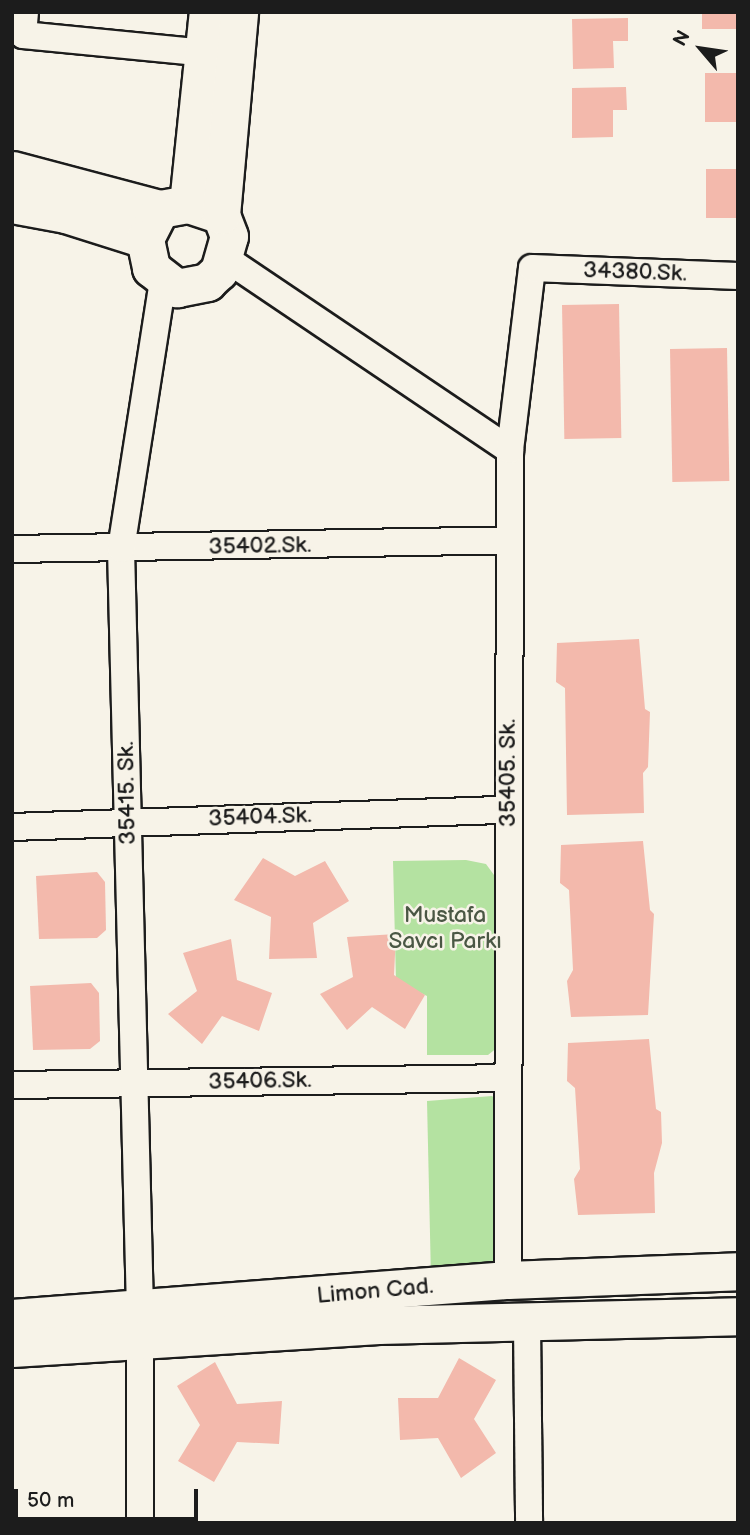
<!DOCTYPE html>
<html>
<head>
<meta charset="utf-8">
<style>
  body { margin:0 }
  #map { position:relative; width:750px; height:1535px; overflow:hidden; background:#f7f3e8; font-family:"Balsamiq Sans",sans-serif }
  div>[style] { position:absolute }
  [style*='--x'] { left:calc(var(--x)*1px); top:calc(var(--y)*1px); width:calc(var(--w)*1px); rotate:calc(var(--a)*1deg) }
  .green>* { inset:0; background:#b4e2a1 }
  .building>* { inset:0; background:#f3b9ac; transform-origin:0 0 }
  .roads { filter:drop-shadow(2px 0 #1c1c1c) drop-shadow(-2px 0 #1c1c1c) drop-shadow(0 2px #1c1c1c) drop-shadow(0 -2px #1c1c1c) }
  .street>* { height:26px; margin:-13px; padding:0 13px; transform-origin:13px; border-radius:13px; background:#f7f3e8 }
  .secondary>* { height:37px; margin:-18.5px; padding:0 18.5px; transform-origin:18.5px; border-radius:18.5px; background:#f7f3e8 }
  span { translate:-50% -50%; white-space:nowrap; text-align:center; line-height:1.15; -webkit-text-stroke:5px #f7f3e8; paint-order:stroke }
  .street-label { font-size:23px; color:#1c1c1c }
  .park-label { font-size:23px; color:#4a5744 }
  .frame { position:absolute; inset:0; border:14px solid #1c1c1c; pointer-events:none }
  .north { position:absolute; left:666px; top:14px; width:70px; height:70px; -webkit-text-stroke:5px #f7f3e8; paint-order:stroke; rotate:299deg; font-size:19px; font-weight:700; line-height:28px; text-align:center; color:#1c1c1c }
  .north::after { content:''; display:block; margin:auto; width:24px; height:32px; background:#1c1c1c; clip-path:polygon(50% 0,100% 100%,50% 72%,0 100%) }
  .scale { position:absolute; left:14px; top:1489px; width:184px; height:32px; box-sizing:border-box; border:4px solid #1c1c1c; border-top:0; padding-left:9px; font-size:21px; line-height:24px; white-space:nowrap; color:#1c1c1c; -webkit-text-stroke:5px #f7f3e8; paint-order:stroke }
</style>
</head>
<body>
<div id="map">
  <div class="green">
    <i style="clip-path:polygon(466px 860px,486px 864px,494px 875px,498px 1047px,488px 1055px,427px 1055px,427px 996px,396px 981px,393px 861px)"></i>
    <i style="clip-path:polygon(492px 1096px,504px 1106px,499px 1273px,431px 1278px,427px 1101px)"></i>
  </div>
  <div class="building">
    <i style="left:702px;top:12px;width:36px;height:17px"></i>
    <i style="clip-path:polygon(628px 18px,628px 41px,613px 41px,614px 68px,573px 69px,572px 19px)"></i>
    <i style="left:738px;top:73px;width:49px;height:33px;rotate:90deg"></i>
    <i style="clip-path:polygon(626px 87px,627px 110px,613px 110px,613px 137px,572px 138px,572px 88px)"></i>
    <i style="left:738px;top:169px;width:49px;height:32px;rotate:90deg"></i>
    <i style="left:619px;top:304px;width:134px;height:57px;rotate:89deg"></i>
    <i style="left:727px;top:348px;width:133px;height:57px;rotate:89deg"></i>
    <i style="clip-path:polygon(639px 639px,645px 709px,650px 712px,648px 767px,643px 773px,644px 813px,567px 815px,565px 688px,556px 682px,557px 643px)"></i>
    <i style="clip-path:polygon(643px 841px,650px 910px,654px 914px,648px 1015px,571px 1017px,567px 981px,573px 970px,569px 890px,560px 883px,561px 845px)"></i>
    <i style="clip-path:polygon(263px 858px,295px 876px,325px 861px,349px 901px,313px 923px,317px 958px,269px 959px,271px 917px,234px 900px)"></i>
    <i style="clip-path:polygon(97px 872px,105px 882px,106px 930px,97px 938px,39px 939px,36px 876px)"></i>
    <i style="clip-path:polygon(396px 934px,394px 975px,425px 995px,405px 1029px,372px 1007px,347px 1030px,320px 994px,353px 977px,347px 937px)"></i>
    <i style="clip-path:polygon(231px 939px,237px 980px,272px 993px,259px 1031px,222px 1016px,202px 1044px,168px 1014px,197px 991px,183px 953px)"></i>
    <i style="clip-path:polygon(91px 983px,99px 993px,100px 1041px,90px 1049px,33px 1050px,30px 986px)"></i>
    <i style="clip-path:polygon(649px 1039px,656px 1109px,661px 1112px,662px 1143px,654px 1173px,655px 1213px,578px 1215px,574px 1179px,580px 1169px,575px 1088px,567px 1081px,568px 1043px)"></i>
    <i style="clip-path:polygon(459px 1358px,496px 1380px,474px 1419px,496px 1453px,461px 1478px,438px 1438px,400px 1440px,398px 1398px,438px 1398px)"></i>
    <i style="clip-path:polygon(215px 1362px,237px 1404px,282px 1401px,279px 1444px,237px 1442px,214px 1482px,178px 1461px,200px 1425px,177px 1386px)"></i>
  </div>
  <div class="roads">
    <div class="street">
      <i style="--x:25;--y:12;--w:23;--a:95"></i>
      <i style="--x:23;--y:35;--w:183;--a:5.6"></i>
      <i style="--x:225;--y:258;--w:344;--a:34"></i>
      <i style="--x:12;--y:549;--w:496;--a:-1"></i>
      <i style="--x:12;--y:827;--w:496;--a:-2"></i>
      <i style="--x:12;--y:1085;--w:496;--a:-0.8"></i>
      <i style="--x:508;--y:1280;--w:830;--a:-89.86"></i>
      <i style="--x:510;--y:450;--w:183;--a:-83.1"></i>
      <i style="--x:532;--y:268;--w:206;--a:2.2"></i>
      <i style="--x:527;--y:1323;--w:200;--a:89.4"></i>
      <i style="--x:140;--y:1523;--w:213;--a:-90"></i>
      <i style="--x:140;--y:1310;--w:761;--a:-91.43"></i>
      <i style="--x:121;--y:549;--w:272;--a:-81.1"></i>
    </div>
    <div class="secondary">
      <i style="--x:12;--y:170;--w:153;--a:14.8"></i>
      <i style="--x:160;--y:209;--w:28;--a:-10"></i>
      <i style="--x:188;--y:204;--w:35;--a:18"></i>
      <i style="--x:12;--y:204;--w:55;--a:10.5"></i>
      <i style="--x:66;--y:214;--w:83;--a:17.6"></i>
      <i style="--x:188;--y:204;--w:193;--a:-84.1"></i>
      <i style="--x:160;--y:209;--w:34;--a:117"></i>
      <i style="--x:145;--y:239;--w:30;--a:78"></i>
      <i style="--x:151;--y:268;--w:33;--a:38"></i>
      <i style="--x:177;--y:288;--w:31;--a:-11"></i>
      <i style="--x:207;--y:282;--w:16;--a:-43"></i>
      <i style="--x:219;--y:271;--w:36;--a:-74"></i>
      <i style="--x:229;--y:236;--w:22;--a:-111"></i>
      <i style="--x:221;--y:215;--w:204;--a:-84.9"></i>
      <i style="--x:12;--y:1318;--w:497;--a:-4.4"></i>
      <i style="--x:508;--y:1280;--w:230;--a:-2.2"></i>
      <i style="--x:12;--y:1348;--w:367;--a:-3.6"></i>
      <i style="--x:378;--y:1325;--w:360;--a:-1.4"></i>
    </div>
  </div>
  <div class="street-label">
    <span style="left:635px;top:272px;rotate:2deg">34380.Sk.</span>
    <span style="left:260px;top:546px;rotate:-1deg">35402.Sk.</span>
    <span style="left:508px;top:773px;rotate:-90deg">35405. Sk.</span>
    <span style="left:127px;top:793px;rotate:-91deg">35415. Sk.</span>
    <span style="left:260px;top:817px;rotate:-2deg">35404.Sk.</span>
    <span style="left:260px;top:1081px;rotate:-1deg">35406.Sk.</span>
    <span style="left:375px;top:1291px;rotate:-5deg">Limon Cad.</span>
  </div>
  <div class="park-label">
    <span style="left:445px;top:928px">Mustafa<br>Savcı Parkı</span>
  </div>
  <div class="frame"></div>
  <div class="north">N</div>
  <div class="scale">50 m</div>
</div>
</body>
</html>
